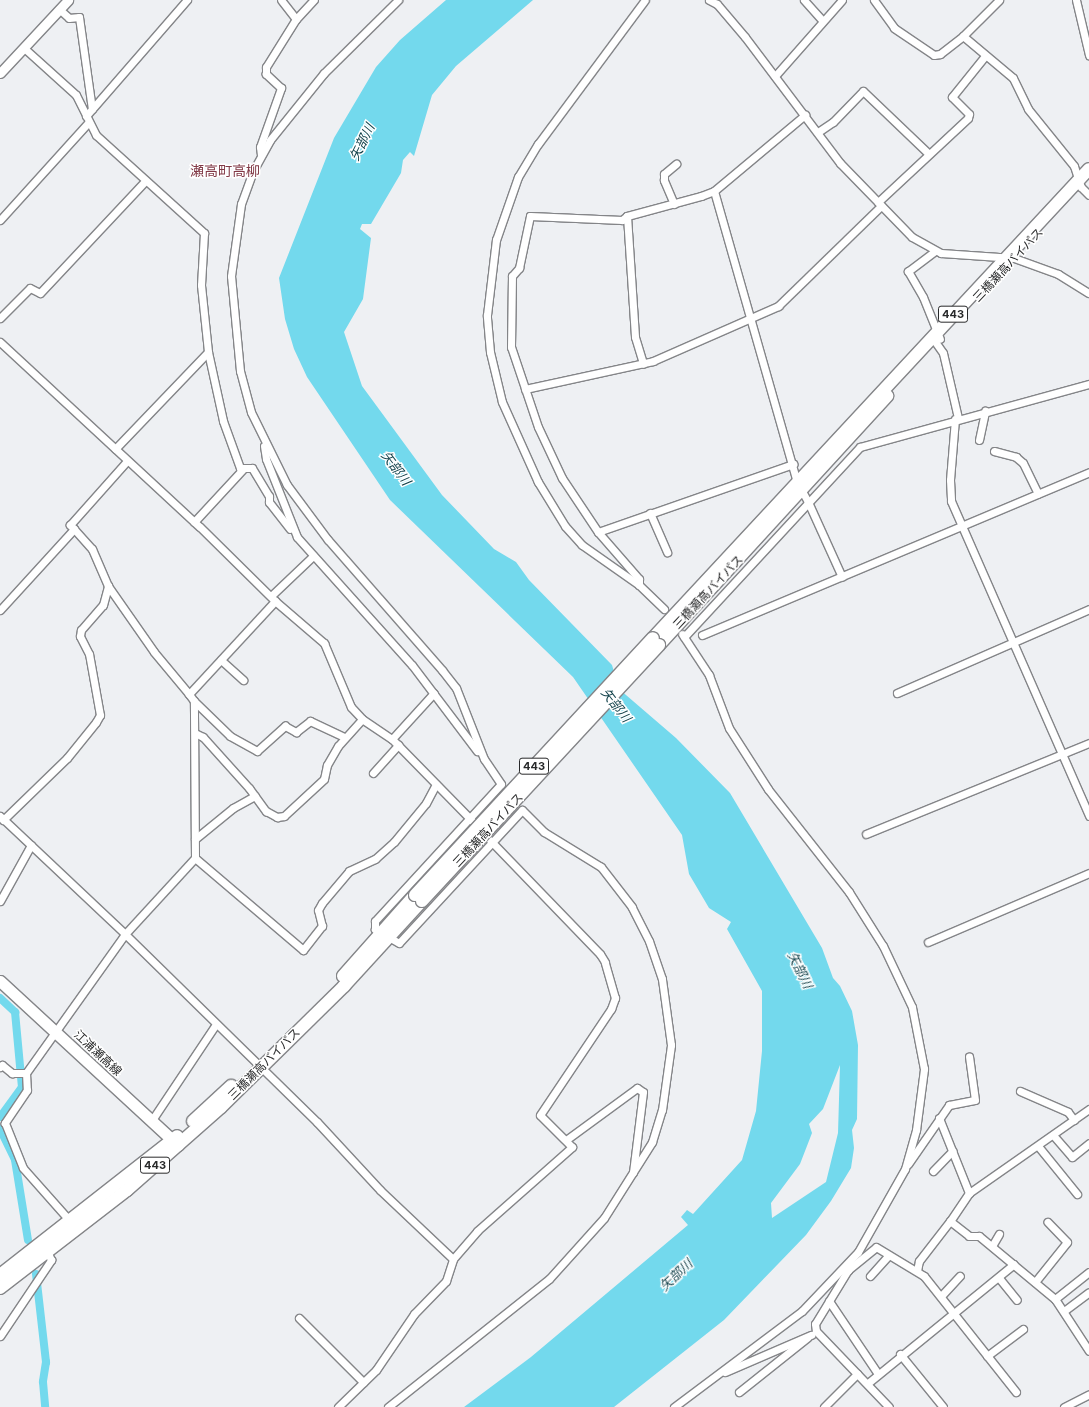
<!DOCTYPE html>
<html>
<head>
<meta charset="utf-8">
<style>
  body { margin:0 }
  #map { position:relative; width:1089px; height:1407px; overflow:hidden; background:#eef0f3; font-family:Inter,"Noto Sans JP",sans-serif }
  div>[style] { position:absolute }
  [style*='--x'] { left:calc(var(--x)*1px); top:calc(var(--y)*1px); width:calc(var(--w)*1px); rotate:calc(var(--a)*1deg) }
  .water>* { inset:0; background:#73d9ed }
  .canal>* { height:8px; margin:-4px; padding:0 4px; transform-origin:4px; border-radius:4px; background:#73d9ed }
  .roads { filter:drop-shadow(1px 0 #848588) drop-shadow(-1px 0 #848588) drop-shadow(0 1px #848588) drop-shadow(0 -1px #848588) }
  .minor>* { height:7px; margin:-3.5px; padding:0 3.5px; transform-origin:3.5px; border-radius:3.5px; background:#fff }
  .tertiary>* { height:9px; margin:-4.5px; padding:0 4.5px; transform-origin:4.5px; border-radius:4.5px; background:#fff }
  .secondary>* { height:11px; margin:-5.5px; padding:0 5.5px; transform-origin:5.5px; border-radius:5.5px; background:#fff }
  .trunk>* { height:12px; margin:-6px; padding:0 6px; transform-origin:6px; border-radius:6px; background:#fff }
  .bridges { filter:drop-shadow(1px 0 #848588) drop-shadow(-1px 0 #848588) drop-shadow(0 1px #848588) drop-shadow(0 -1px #848588) }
  .trunk-bridge>* { height:12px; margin:-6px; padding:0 6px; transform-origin:6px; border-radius:6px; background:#fff }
  span { translate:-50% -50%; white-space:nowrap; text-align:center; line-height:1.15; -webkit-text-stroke:3px #fff; paint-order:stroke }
  .shield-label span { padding:1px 3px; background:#fff; border:1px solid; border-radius:3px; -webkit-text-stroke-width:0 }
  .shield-label { font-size:11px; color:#28292a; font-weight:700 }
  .street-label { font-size:12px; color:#28292a }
  .water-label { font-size:13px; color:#0c3d46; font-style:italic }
  .quarter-label { font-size:14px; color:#813946 }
</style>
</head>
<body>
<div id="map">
  <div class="water">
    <i style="clip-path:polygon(evenodd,446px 0,533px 0,456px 66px,432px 95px,414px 156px,410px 152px,403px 160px,401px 173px,371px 224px,362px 224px,360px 229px,371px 238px,363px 299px,344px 332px,362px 386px,442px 495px,494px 549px,516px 562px,529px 580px,612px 665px,619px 689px,676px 738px,730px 793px,822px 948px,833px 978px,840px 986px,852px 1011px,858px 1045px,857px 1119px,852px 1130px,854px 1148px,851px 1168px,831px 1201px,806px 1235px,724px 1320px,614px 1407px,464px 1407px,531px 1357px,688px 1225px,681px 1217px,687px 1210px,693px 1214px,742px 1160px,756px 1111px,762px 1051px,762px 991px,727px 929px,731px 922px,709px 908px,689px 874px,682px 835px,573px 677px,390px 500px,307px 377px,294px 349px,285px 319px,279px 278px,334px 138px,376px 67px,400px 40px,446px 0,840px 1065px,838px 1133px,826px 1182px,772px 1218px,771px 1203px,800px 1164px,812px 1133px,809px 1124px,823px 1109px,840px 1065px)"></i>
  </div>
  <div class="canal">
    <i style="--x:0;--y:998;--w:21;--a:43"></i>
    <i style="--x:15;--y:1012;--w:75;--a:84.7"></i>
    <i style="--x:22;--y:1087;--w:37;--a:126"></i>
    <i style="--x:0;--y:1129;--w:34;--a:64"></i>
    <i style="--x:15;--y:1160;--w:81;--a:80.8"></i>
    <i style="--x:36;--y:1274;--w:89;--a:83.5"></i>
    <i style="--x:46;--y:1362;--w:20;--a:99"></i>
    <i style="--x:43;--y:1382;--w:25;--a:85"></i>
  </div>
  <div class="roads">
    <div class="minor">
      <i style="--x:709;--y:0;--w:9;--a:27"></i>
      <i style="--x:717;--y:4;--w:43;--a:49.7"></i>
      <i style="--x:745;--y:37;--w:158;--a:53"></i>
      <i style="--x:840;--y:163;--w:103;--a:45.8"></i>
      <i style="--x:912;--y:237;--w:33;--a:29"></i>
      <i style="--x:941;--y:253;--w:73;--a:3.9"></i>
      <i style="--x:1014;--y:258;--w:47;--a:20"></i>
      <i style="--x:1058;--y:274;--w:36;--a:32"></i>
      <i style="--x:804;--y:0;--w:27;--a:48"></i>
      <i style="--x:874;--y:0;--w:34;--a:54"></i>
      <i style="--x:894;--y:28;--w:48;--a:34"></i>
      <i style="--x:934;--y:55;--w:6;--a:-9"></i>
      <i style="--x:940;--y:54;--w:29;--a:-38"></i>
      <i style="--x:963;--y:36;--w:51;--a:-45"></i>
      <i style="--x:1076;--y:0;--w:57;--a:76.7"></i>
      <i style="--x:59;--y:9;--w:13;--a:42"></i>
      <i style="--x:69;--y:18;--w:10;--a:-6"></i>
      <i style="--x:79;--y:17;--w:93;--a:82"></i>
      <i style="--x:296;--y:19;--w:26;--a:-47"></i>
      <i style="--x:963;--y:36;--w:65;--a:40"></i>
      <i style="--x:1013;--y:78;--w:34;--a:64"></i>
      <i style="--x:1028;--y:109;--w:73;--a:51.1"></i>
      <i style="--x:1074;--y:166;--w:22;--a:72"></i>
      <i style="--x:1081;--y:187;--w:11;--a:45"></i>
      <i style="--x:24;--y:48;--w:70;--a:42.1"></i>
      <i style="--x:76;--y:95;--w:45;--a:63.4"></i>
      <i style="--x:96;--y:135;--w:146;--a:42.2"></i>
      <i style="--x:204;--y:233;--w:52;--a:93.3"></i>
      <i style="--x:201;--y:285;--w:67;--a:84"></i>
      <i style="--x:208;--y:352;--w:134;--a:133.8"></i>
      <i style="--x:775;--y:76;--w:101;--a:-48.6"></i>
      <i style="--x:86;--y:116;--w:154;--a:-49"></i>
      <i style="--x:818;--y:132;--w:18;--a:-34"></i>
      <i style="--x:833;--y:122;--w:43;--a:-45.9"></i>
      <i style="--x:863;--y:91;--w:91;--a:43.7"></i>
      <i style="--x:261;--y:155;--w:8;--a:-97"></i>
      <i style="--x:260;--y:147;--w:63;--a:-70.4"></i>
      <i style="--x:281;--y:88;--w:21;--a:-137"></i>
      <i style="--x:266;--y:74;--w:7;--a:-90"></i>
      <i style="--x:266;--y:67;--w:57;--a:-58"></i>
      <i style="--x:296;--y:19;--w:24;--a:-128"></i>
      <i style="--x:714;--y:191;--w:303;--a:74.1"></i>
      <i style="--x:797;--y:482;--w:23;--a:61"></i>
      <i style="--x:808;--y:502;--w:82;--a:65.6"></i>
      <i style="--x:878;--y:202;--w:123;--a:-43"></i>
      <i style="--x:968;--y:118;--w:4;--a:-76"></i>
      <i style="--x:969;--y:114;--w:24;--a:-135"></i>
      <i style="--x:952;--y:97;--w:53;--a:-51.2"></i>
      <i style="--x:674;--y:204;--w:26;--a:-113"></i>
      <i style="--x:664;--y:180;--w:6;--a:-90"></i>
      <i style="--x:664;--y:174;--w:16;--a:-40"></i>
      <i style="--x:627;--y:216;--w:121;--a:86.2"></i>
      <i style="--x:635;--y:337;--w:28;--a:73"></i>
      <i style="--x:0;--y:220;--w:131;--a:-47.8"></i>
      <i style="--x:935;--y:251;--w:34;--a:143"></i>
      <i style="--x:908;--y:271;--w:30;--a:60"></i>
      <i style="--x:923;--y:297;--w:45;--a:68"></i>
      <i style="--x:0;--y:318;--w:42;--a:-45"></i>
      <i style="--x:30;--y:288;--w:11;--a:27"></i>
      <i style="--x:40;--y:293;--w:154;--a:-46.8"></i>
      <i style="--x:0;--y:342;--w:272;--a:42.8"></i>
      <i style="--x:200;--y:527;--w:105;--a:44.6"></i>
      <i style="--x:275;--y:601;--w:65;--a:40.6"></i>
      <i style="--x:324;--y:643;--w:69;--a:67.1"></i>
      <i style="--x:351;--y:707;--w:16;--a:47"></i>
      <i style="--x:362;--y:719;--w:36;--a:34"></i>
      <i style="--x:392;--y:739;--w:126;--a:45.6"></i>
      <i style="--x:936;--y:343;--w:12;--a:55"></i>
      <i style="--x:943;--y:353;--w:67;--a:77"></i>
      <i style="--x:208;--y:352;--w:71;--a:77.7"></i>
      <i style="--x:223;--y:421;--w:50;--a:70.1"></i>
      <i style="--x:240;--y:468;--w:12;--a:0"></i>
      <i style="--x:252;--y:468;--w:33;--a:59"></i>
      <i style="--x:269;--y:496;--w:6;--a:90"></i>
      <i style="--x:269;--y:502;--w:34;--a:52"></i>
      <i style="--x:525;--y:389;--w:131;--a:-12.3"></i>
      <i style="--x:653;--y:361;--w:137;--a:-23.7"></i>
      <i style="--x:778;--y:306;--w:144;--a:-44.2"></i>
      <i style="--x:955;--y:419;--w:61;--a:94.7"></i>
      <i style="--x:950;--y:480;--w:21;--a:87"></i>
      <i style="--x:951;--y:501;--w:344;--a:66.3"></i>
      <i style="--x:979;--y:440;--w:30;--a:-78"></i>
      <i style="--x:264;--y:446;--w:13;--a:81"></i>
      <i style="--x:266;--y:459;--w:84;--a:68.3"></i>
      <i style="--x:297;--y:537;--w:172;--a:48.1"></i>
      <i style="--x:412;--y:665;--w:108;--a:52.9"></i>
      <i style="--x:994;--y:451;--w:23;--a:15"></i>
      <i style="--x:1016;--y:457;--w:9;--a:41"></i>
      <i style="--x:1023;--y:463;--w:34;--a:64"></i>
      <i style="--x:650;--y:513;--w:43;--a:66.4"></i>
      <i style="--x:194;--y:522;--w:72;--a:-47.2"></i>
      <i style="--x:74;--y:529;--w:27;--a:48"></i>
      <i style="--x:92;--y:549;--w:40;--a:66.6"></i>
      <i style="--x:108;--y:586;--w:80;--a:55.1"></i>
      <i style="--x:154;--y:652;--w:55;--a:50.2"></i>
      <i style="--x:598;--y:532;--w:65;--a:-123.7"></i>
      <i style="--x:562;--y:478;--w:56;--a:-115.2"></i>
      <i style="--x:538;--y:427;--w:84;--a:-108.6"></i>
      <i style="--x:511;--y:347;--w:71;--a:-89.2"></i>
      <i style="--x:512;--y:276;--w:11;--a:-49"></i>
      <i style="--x:519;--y:268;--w:53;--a:-78.1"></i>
      <i style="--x:530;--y:216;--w:92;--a:2.5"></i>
      <i style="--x:622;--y:220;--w:6;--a:-39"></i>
      <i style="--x:627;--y:216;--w:77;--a:-15.1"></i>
      <i style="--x:701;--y:196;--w:14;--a:-21"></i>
      <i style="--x:714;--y:191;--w:119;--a:-39.9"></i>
      <i style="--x:639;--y:585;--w:70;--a:-144.9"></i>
      <i style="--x:582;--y:545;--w:25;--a:-132"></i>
      <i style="--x:565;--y:526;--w:52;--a:-121.5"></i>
      <i style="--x:538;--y:482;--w:88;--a:-114.2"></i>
      <i style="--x:502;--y:402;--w:51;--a:-103.5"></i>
      <i style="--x:490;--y:352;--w:37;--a:-95"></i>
      <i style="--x:487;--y:315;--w:76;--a:-83.2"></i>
      <i style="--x:496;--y:240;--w:67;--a:-70.8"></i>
      <i style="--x:518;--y:177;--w:39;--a:-59"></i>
      <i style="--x:538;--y:144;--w:179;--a:-53.4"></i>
      <i style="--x:272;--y:595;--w:57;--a:-43.6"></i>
      <i style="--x:664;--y:609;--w:35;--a:-136"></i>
      <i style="--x:639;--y:585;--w:6;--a:-90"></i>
      <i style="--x:639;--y:579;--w:62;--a:-131.1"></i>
      <i style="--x:598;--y:532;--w:207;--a:-19.2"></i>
      <i style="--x:0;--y:610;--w:110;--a:-47.6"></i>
      <i style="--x:74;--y:529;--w:6;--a:-135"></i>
      <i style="--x:70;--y:525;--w:86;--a:-48.3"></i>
      <i style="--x:702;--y:635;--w:420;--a:-22.8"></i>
      <i style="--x:684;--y:637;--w:259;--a:-47.2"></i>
      <i style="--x:860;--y:447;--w:238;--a:-15.4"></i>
      <i style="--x:221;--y:660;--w:30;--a:42"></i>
      <i style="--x:897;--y:693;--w:210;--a:-23.6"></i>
      <i style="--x:194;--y:701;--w:50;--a:44.2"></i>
      <i style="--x:230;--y:736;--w:31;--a:29"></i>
      <i style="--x:257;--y:751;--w:38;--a:-42"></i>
      <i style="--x:285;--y:726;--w:13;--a:29"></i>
      <i style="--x:296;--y:732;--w:18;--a:-38"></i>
      <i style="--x:310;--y:721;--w:38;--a:25"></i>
      <i style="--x:195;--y:733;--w:9;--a:27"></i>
      <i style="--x:203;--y:737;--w:69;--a:48"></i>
      <i style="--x:249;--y:788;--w:29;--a:54"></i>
      <i style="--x:266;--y:811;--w:13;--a:29"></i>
      <i style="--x:277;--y:817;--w:7;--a:-8"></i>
      <i style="--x:284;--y:816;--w:54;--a:-42.8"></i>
      <i style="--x:324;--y:779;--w:14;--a:-78"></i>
      <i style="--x:327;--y:765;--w:22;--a:-60"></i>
      <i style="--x:338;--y:746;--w:36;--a:-48"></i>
      <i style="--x:392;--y:739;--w:62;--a:-47.6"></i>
      <i style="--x:373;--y:773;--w:38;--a:-48"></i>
      <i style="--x:0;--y:816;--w:172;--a:43.3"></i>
      <i style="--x:125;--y:934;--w:269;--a:44.4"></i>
      <i style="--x:317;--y:1122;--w:93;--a:47.2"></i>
      <i style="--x:380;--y:1190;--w:100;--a:43.4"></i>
      <i style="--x:3;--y:820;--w:89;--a:-44.1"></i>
      <i style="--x:67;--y:758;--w:46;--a:-51.1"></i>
      <i style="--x:96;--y:722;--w:8;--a:-60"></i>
      <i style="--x:100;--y:715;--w:62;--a:-100.2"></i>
      <i style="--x:89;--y:654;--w:20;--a:-117"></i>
      <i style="--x:80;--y:636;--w:6;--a:-81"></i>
      <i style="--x:81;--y:630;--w:33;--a:-49"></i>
      <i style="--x:103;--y:605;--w:20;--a:-75"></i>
      <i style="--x:866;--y:834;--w:241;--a:-22.2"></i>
      <i style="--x:195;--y:839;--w:49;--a:-39.2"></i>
      <i style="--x:233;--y:808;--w:25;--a:-29"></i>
      <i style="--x:195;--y:858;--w:142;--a:40.4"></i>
      <i style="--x:303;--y:950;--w:31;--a:-52"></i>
      <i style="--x:322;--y:926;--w:16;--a:-104"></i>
      <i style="--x:318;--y:910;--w:8;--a:-60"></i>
      <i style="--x:322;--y:903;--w:42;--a:-49.8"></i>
      <i style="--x:349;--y:871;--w:29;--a:-25"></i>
      <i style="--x:375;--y:859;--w:25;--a:-42"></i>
      <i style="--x:394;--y:842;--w:50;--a:-50.6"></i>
      <i style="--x:426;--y:803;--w:21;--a:-62"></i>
      <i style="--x:0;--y:901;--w:64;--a:-61"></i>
      <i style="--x:928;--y:942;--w:175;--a:-23.2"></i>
      <i style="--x:0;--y:1067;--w:3;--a:-45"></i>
      <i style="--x:2;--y:1065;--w:13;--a:39"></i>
      <i style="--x:12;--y:1073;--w:14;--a:0"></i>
      <i style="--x:26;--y:1073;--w:171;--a:-54.5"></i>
      <i style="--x:125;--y:934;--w:103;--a:-47.4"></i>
      <i style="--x:195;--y:858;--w:157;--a:-90.4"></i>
      <i style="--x:194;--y:701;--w:9;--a:-126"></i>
      <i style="--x:189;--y:694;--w:127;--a:-47.2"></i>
      <i style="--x:26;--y:1073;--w:17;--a:87"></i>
      <i style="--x:27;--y:1090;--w:40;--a:124"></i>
      <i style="--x:5;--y:1123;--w:48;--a:68.2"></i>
      <i style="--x:23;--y:1168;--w:72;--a:48.4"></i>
      <i style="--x:1020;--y:1091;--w:52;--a:23.6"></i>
      <i style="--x:1068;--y:1112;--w:10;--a:53"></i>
      <i style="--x:1089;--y:1109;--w:146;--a:145"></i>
      <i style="--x:969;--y:1193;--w:34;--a:124"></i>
      <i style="--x:950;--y:1221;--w:24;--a:38"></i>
      <i style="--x:969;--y:1236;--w:10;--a:0"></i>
      <i style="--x:979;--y:1236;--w:99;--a:39.7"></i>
      <i style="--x:1055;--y:1299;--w:62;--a:56.8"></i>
      <i style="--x:939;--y:1118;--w:81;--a:68.2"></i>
      <i style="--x:152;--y:1120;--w:115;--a:-56.3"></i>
      <i style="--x:1053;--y:1135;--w:29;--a:49"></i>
      <i style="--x:1072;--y:1157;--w:22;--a:-39"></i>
      <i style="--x:566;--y:1140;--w:88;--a:-36.2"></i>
      <i style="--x:637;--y:1088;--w:7;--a:34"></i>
      <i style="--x:643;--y:1092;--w:81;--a:97.1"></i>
      <i style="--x:1038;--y:1146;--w:62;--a:50.9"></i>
      <i style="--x:908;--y:1164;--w:72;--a:-55.2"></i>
      <i style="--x:949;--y:1105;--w:26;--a:-11"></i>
      <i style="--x:975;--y:1100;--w:44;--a:-97.8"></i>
      <i style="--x:933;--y:1171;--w:28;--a:-46"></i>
      <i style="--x:992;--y:1246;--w:14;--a:-60"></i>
      <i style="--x:845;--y:1268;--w:4;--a:34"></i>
      <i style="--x:848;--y:1270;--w:36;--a:-39"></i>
      <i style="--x:876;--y:1247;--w:56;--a:31.1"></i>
      <i style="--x:924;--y:1276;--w:148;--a:51.6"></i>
      <i style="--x:848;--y:1270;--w:63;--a:121.4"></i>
      <i style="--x:815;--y:1324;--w:7;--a:82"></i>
      <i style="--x:816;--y:1331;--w:105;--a:46.2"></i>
      <i style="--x:917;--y:1271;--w:10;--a:-79"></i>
      <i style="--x:919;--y:1261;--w:51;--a:-52.2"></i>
      <i style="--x:870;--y:1276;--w:28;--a:-48"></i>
      <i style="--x:999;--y:1278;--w:28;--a:51"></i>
      <i style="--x:1035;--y:1282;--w:51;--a:-51.3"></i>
      <i style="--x:1067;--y:1242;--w:28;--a:-134"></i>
      <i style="--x:942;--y:1295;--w:26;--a:-47"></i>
      <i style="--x:1055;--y:1299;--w:43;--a:-38.5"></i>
      <i style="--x:829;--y:1301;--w:88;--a:56.1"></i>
      <i style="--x:1064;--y:1311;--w:31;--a:-37"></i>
      <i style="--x:299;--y:1318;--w:91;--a:45"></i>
      <i style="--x:0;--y:1336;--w:92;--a:-56.1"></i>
      <i style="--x:51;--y:1260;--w:8;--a:-113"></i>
      <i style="--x:900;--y:1354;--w:68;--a:50.9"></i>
      <i style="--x:987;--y:1356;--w:45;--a:-36.9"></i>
      <i style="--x:725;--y:1372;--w:94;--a:-23.3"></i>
      <i style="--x:868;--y:1383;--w:188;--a:-39.2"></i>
      <i style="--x:739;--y:1392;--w:87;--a:-38.5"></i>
      <i style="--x:338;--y:1407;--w:53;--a:-44.2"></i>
      <i style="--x:376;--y:1370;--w:68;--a:-55.8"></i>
      <i style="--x:414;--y:1314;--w:46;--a:-45.9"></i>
      <i style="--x:446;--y:1281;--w:23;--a:-72"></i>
      <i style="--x:453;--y:1259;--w:37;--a:-49"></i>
      <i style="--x:477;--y:1231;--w:127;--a:-41.5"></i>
      <i style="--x:572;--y:1147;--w:45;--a:-135"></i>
      <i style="--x:540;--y:1115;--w:128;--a:-56.2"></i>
      <i style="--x:611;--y:1009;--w:12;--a:-70"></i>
      <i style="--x:615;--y:998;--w:37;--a:-106"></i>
      <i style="--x:605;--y:962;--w:9;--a:-122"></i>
      <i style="--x:600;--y:954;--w:158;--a:-134"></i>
      <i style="--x:388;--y:1407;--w:206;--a:-38.5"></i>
      <i style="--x:549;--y:1279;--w:82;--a:-48"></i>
      <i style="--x:604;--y:1218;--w:90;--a:-57.7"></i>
      <i style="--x:652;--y:1142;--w:34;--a:-73"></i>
      <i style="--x:662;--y:1110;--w:66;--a:-82.1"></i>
      <i style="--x:671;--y:1045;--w:67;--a:-97.8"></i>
      <i style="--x:662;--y:979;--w:40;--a:-108.9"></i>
      <i style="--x:649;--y:941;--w:38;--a:-117"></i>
      <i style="--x:632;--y:907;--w:51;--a:-127.8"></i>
      <i style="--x:601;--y:867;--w:67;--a:-148.4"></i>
      <i style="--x:544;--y:832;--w:31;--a:-135"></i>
      <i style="--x:522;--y:810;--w:181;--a:132.8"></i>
      <i style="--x:399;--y:943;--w:28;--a:-150"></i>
      <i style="--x:375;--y:929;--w:8;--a:-90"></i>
      <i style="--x:375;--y:921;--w:186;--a:-47.4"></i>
      <i style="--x:501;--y:784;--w:30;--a:-124"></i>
      <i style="--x:484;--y:759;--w:76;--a:-111.5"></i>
      <i style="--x:456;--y:688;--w:23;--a:-128"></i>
      <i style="--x:442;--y:670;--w:173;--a:-131.2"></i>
      <i style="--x:328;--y:540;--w:69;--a:-126.7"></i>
      <i style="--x:287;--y:485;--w:81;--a:-116.3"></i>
      <i style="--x:251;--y:412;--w:42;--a:-105"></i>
      <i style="--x:240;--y:371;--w:95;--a:-95.4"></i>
      <i style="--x:231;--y:276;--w:73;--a:-82.1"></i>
      <i style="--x:241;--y:204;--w:35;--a:-70"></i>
      <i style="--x:253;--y:171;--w:35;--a:-61"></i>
      <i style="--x:270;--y:140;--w:86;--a:-51.1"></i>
      <i style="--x:324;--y:73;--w:104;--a:-44.6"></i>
      <i style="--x:674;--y:1407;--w:160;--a:-36.9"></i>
      <i style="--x:802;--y:1311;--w:81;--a:-46.5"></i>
      <i style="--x:858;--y:1252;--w:95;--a:-60.5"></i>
      <i style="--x:905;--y:1169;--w:41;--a:-74.2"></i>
      <i style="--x:916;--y:1130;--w:62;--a:-82.5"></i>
      <i style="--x:924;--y:1069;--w:63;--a:-101"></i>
      <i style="--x:912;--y:1007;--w:68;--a:-115.4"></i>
      <i style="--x:883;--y:946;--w:64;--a:-122.2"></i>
      <i style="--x:849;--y:892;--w:131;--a:-128.2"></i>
      <i style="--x:768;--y:789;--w:72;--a:-122.6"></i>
      <i style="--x:729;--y:728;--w:57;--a:-110.7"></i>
      <i style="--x:709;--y:675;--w:49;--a:-123.4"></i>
      <i style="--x:824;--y:1407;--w:47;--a:-45"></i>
      <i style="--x:1064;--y:1407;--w:28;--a:-27"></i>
    </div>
    <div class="tertiary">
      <i style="--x:0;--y:73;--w:100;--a:-47"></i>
    </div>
    <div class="secondary">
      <i style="--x:0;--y:981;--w:242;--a:42.7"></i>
    </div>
    <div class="trunk">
      <i style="--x:653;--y:638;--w:640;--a:-47.09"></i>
      <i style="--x:659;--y:645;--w:338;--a:-47.5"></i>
      <i style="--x:343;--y:976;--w:108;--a:-48.4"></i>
      <i style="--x:193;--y:1121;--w:52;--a:-42.6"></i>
      <i style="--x:0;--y:1275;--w:225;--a:-38.1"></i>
      <i style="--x:0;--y:1288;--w:160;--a:-37.7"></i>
      <i style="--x:127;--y:1190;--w:125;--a:-41.4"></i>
      <i style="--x:221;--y:1107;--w:173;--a:-44.5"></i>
      <i style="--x:344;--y:986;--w:115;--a:-47.5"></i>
    </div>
  </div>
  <div class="bridges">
    <div class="trunk-bridge">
      <i style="--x:415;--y:895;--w:350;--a:-47.2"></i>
      <i style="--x:422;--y:901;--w:349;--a:-47.2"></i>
    </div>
  </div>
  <div class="shield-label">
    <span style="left:953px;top:314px">443</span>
    <span style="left:534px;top:766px">443</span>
    <span style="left:155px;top:1165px">443</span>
  </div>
  <div class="street-label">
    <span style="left:1008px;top:265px;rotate:-47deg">三橋瀬高バイパス</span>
    <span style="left:708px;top:592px;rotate:-47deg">三橋瀬高バイパス</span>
    <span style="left:488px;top:830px;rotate:-47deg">三橋瀬高バイパス</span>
    <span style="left:98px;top:1053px;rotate:43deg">江浦瀬高線</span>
    <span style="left:264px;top:1064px;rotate:-45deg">三橋瀬高バイパス</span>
  </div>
  <div class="water-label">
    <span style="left:362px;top:142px;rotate:-64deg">矢部川</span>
    <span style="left:396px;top:468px;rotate:53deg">矢部川</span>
    <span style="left:616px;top:705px;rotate:52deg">矢部川</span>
    <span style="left:800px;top:970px;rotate:64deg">矢部川</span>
    <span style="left:676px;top:1275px;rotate:-43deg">矢部川</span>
  </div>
  <div class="quarter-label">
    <span style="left:225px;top:171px">瀬高町高柳</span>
  </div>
</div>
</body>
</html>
